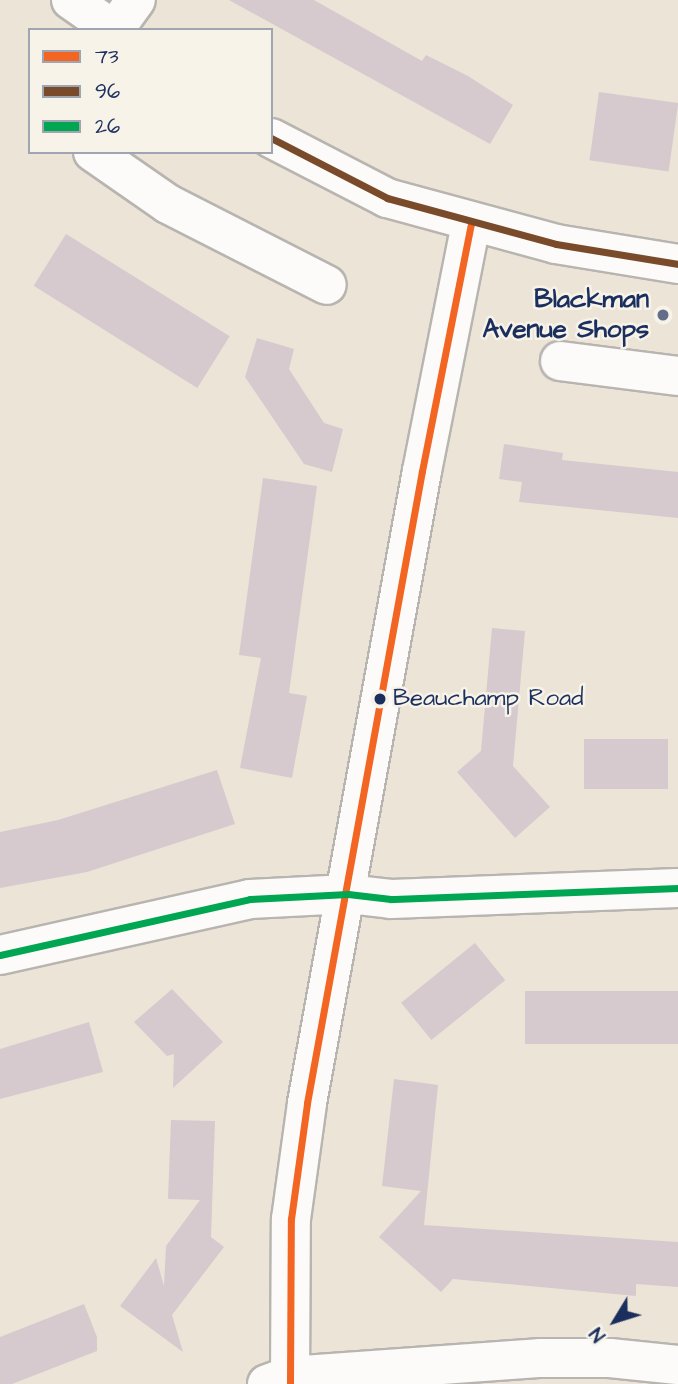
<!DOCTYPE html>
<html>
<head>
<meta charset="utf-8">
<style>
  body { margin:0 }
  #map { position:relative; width:678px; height:1384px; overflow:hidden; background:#ece4d7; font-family:"Architects Daughter",sans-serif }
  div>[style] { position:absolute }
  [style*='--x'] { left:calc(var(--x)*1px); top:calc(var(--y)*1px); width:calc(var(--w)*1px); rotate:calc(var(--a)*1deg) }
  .building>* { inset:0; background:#d6cace; transform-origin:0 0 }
  .roads { filter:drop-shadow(2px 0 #b8b4b0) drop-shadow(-2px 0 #b8b4b0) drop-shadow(0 2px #b8b4b0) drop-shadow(0 -2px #b8b4b0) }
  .minor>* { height:38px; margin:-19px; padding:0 19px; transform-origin:19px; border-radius:19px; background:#fcfbf9 }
  .bus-1>* { height:7px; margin:-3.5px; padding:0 3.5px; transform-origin:3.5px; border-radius:3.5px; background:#f26522 }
  .bus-2>* { height:7px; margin:-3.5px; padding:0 3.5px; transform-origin:3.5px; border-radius:3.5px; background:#7a4b2a }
  .bus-3>* { height:7px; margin:-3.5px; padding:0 3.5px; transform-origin:3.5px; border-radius:3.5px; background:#00a651 }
  .dots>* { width:19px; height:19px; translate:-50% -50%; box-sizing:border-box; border:4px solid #f7f3e8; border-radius:50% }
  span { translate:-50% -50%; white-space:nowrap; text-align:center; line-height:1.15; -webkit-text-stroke:5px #f7f3e8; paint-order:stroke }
  .bus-label { font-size:24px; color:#1b2f5e }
  .left { translate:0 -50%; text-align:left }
  .poi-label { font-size:26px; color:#1b2f5e; font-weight:700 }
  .right { translate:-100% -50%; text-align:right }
  .legend { position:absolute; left:28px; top:28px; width:245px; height:126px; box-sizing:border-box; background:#f7f3e8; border:2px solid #9fa5b1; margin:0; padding:9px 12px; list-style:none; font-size:21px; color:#1b2f5e }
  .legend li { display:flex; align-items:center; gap:14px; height:35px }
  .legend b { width:35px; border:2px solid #9fa5b1 }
  .north { position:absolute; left:580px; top:1286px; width:70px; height:70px; -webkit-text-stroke:5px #f7f3e8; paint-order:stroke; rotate:232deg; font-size:19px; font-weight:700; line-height:28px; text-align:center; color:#1b2f5e }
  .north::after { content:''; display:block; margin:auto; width:24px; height:32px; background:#1b2f5e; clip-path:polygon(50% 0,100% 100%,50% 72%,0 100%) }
</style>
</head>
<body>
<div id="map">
  <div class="building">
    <i style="clip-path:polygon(229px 0,314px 0,422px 61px,426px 55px,468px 76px,513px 105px,490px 144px)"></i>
    <i style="left:599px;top:92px;width:80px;height:69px;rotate:8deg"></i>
    <i style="left:66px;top:234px;width:193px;height:61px;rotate:32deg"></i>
    <i style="clip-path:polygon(257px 338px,294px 349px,289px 369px,324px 423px,343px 429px,332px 472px,304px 464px,245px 377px)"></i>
    <i style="clip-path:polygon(504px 444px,563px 453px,562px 460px,678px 472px,678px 518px,519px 502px,522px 482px,499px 479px)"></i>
    <i style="clip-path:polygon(263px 478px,317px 486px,289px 693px,307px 696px,292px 778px,240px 768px,261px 658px,239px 655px)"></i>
    <i style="clip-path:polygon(492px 628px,525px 631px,513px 766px,550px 807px,515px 838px,457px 772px,481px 751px)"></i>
    <i style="left:668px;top:739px;width:50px;height:84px;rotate:90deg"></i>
    <i style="clip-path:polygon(217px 770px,235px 824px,87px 872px,0 888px,0 832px,58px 820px)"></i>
    <i style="left:475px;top:943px;width:48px;height:95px;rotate:51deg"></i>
    <i style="clip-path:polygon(172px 989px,223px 1042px,173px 1088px,174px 1054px,167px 1056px,134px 1022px)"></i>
    <i style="left:678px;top:991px;width:53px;height:153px;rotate:90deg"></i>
    <i style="clip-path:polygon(89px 1022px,103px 1072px,0 1099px,0 1049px)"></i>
    <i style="clip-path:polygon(394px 1079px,438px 1085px,424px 1225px,678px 1242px,678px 1287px,636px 1284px,636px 1296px,453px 1279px,441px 1292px,379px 1237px,421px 1191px,382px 1186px)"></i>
    <i style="clip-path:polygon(171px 1120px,215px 1121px,211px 1237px,224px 1247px,172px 1315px,183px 1352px,120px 1306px,156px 1258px,164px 1286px,166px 1246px,200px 1200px,168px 1199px)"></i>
    <i style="clip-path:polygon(84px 1304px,97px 1337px,97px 1351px,12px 1384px,0 1384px,0 1337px)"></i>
  </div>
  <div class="roads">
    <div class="minor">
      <i style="--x:71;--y:0;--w:52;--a:34.9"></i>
      <i style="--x:114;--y:30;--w:37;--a:-54"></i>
      <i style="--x:271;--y:138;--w:131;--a:27.3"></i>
      <i style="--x:387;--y:198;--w:175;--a:15.2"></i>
      <i style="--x:556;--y:244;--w:124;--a:9.3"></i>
      <i style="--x:93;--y:152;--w:91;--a:34.7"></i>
      <i style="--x:168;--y:204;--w:178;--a:27"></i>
      <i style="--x:560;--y:361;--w:119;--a:7.2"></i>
      <i style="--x:0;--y:955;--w:256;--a:-12.6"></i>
      <i style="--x:250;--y:899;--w:98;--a:-2.9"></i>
      <i style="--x:348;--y:894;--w:43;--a:6.6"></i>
      <i style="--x:391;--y:899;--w:287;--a:-2.2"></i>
      <i style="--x:267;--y:1384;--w:23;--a:-20"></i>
      <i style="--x:289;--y:1376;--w:253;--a:-4.1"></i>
      <i style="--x:541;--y:1358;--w:69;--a:0"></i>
      <i style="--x:610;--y:1358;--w:68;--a:5.9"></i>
      <i style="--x:290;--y:1384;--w:165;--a:-89.7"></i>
      <i style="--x:291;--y:1219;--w:117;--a:-82.1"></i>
      <i style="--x:307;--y:1103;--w:642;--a:-79.69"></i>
      <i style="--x:422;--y:471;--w:252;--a:-78.8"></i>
    </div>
  </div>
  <div class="bus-1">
    <i style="--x:290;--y:1384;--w:165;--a:-89.7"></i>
    <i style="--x:291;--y:1219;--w:117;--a:-82.1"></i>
    <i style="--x:307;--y:1103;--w:642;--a:-79.69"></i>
    <i style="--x:422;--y:471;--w:252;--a:-78.8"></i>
  </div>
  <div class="bus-2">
    <i style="--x:271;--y:138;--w:131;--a:27.3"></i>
    <i style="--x:387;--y:198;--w:175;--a:15.2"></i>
    <i style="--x:556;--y:244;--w:124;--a:9.3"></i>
  </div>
  <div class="bus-3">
    <i style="--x:0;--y:955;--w:256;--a:-12.6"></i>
    <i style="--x:250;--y:899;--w:98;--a:-2.9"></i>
    <i style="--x:348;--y:894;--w:43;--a:6.6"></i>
    <i style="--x:391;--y:899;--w:287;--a:-2.2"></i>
  </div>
  <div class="dots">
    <i style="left:663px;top:315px;background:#646e88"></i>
    <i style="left:380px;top:699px;background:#1b2f5e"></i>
  </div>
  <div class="bus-label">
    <span class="left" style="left:393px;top:699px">Beauchamp Road</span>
  </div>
  <div class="poi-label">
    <span class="right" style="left:649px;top:315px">Blackman<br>Avenue Shops</span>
  </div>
  <ul class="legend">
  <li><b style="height:9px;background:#f26522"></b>73</li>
  <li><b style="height:9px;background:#7a4b2a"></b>96</li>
  <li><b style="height:9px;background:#00a651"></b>26</li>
  </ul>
  <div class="north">N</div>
</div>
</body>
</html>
